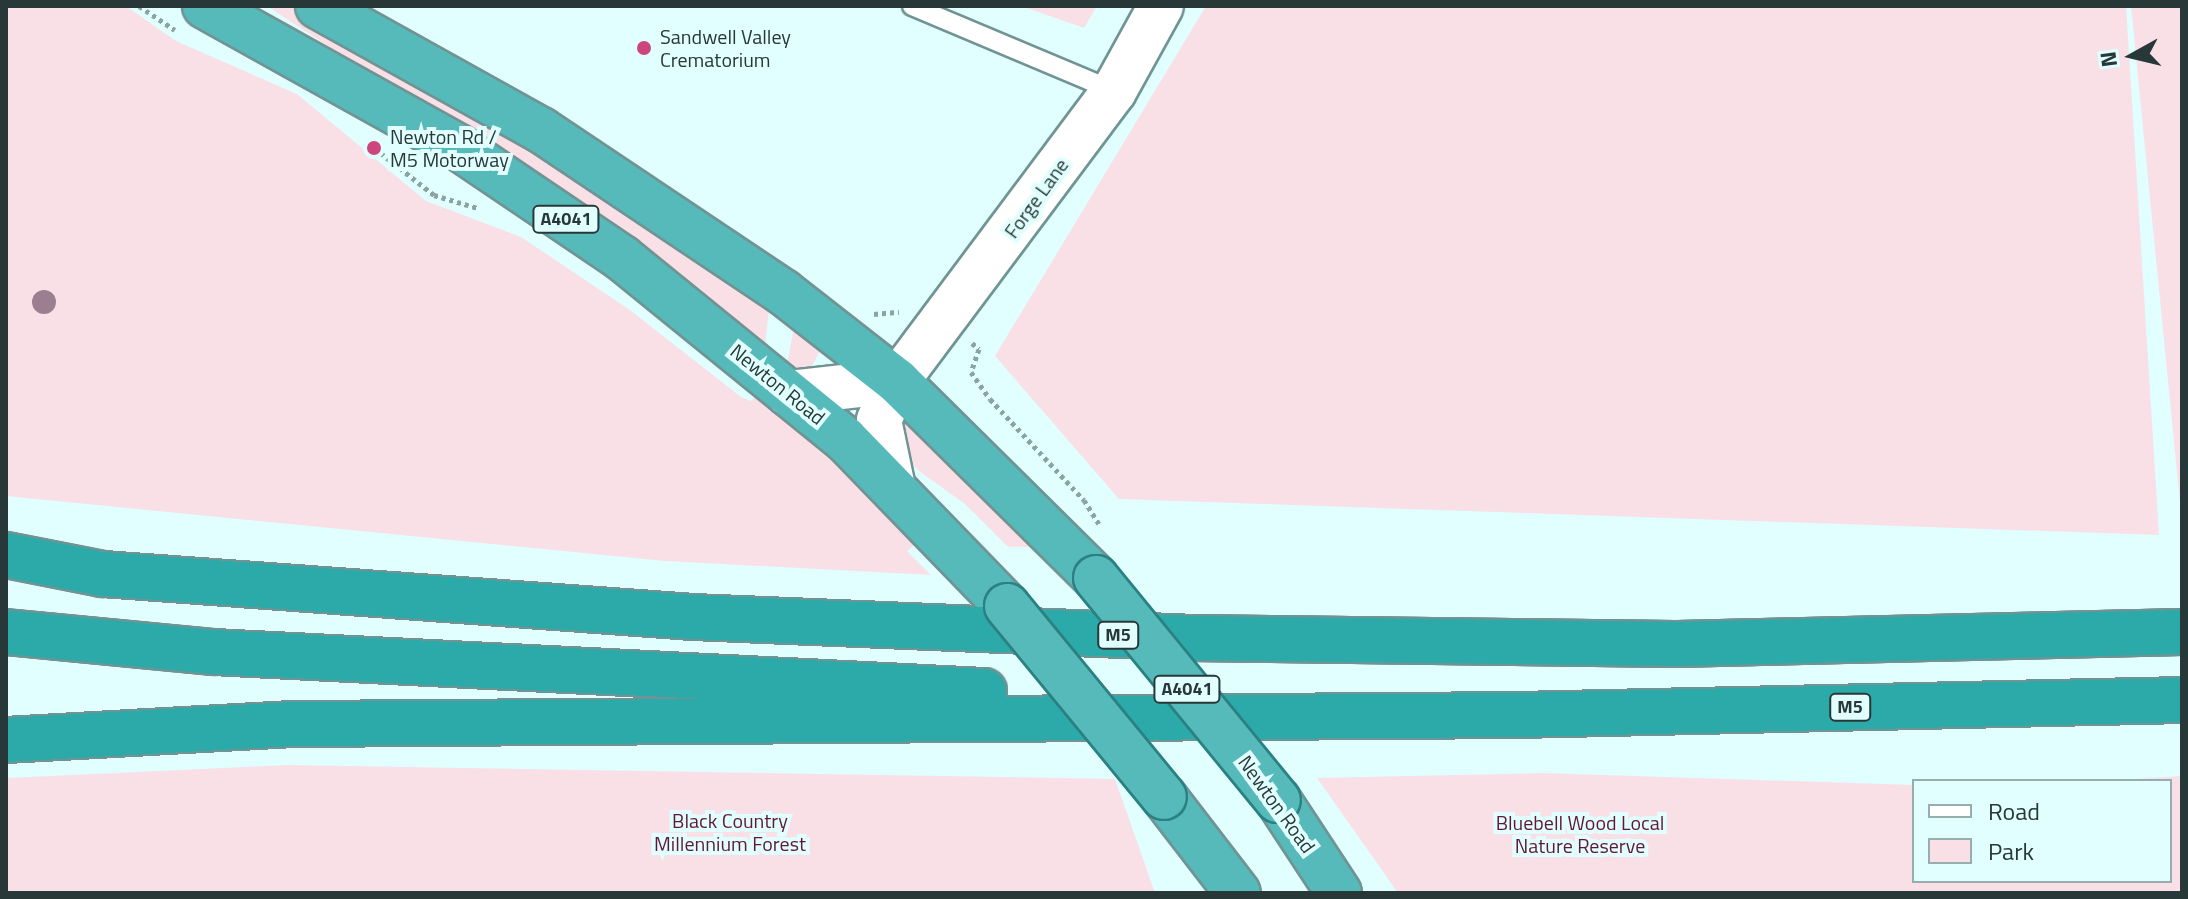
<!DOCTYPE html>
<html>
<head>
<meta charset="utf-8">
<style>
  body { margin:0 }
  #map { position:relative; width:2188px; height:899px; overflow:hidden; background:#e0fffe; font-family:"Titillium Web",sans-serif }
  div>[style] { position:absolute }
  [style*='--x'] { left:calc(var(--x)*1px); top:calc(var(--y)*1px); width:calc(var(--w)*1px); rotate:calc(var(--a)*1deg) }
  .green>* { inset:0; background:#f9e0e7 }
  .path>* { height:5px; margin-top:-2.5px; transform-origin:0; background:repeating-linear-gradient(90deg,#8ca3a3 0 4px,transparent 0 8px) }
  .roads { filter:drop-shadow(2px 0 #709494) drop-shadow(-2px 0 #709494) drop-shadow(0 2px #709494) drop-shadow(0 -2px #709494) }
  .service>* { height:18px; margin:-9px; padding:0 9px; transform-origin:9px; border-radius:9px; background:#fff }
  .tertiary>* { height:44px; margin:-22px; padding:0 22px; transform-origin:22px; border-radius:22px; background:#fff }
  .trunk>* { height:44px; margin:-22px; padding:0 22px; transform-origin:22px; border-radius:22px; background:#56baba }
  .motorway>* { height:44px; margin:-22px; padding:0 22px; transform-origin:22px; border-radius:22px; background:#2ca9a9 }
  .bridges { filter:drop-shadow(2px 0 #2b8181) drop-shadow(-2px 0 #2b8181) drop-shadow(0 2px #2b8181) drop-shadow(0 -2px #2b8181) }
  .trunk-bridge>* { height:44px; margin:-22px; padding:0 22px; transform-origin:22px; border-radius:22px; background:#56baba }
  .trees>* { width:24px; height:24px; margin:-12px; border-radius:50%; background:#9b7f91 }
  .dots>* { width:22px; height:22px; translate:-50% -50%; box-sizing:border-box; border:4px solid #e0fffe; border-radius:50% }
  span { translate:-50% -50%; white-space:nowrap; text-align:center; line-height:1.15; -webkit-text-stroke:8px #e0fffe; paint-order:stroke }
  .shield-label span { padding:2px 6px; background:#e0fffe; border:2px solid; border-radius:6px; -webkit-text-stroke-width:0 }
  .shield-label { font-size:18px; color:#283737; font-weight:700 }
  .poi-label { font-size:20px; color:#283737 }
  .left { translate:0 -50%; text-align:left }
  .street-label { font-size:20px; color:#283737 }
  .park-label { font-size:20px; color:#631638 }
  .frame { position:absolute; inset:0; border:8px solid #283737; pointer-events:none }
  .legend { position:absolute; left:1912px; top:779px; width:260px; height:104px; box-sizing:border-box; background:#e0fffe; border:2px solid #96afae; margin:0; padding:10px 14px; list-style:none; font-size:24px; color:#283737 }
  .legend li { display:flex; align-items:center; gap:16px; height:40px }
  .legend b { width:40px; border:2px solid #96afae }
  .north { position:absolute; left:2092px; top:16px; width:80px; height:80px; -webkit-text-stroke:6px #e0fffe; paint-order:stroke; rotate:262deg; font-size:22px; font-weight:700; line-height:32px; text-align:center; color:#283737 }
  .north::after { content:''; display:block; margin:auto; width:28px; height:36px; background:#283737; clip-path:polygon(50% 0,100% 100%,50% 72%,0 100%) }
</style>
</head>
<body>
<div id="map">
  <div class="green">
    <i style="clip-path:polygon(6px 6px,126px 6px,176px 41px,297px 94px,426px 201px,521px 237px,630px 310px,741px 397px,751px 401px,759px 392px,918px 542px,907px 551px,931px 575px,665px 561px,6px 496px)"></i>
    <i style="clip-path:polygon(267px 6px,293px 6px,469px 103px,769px 307px,765px 348px,602px 227px)"></i>
    <i style="clip-path:polygon(1021px 6px,1097px 6px,1084px 28px)"></i>
    <i style="clip-path:polygon(1206px 6px,2126px 6px,2159px 535px,1119px 499px,995px 356px)"></i>
    <i style="clip-path:polygon(2131px 6px,2182px 6px,2182px 522px)"></i>
    <i style="clip-path:polygon(795px 321px,818px 339px,820px 351px,811px 368px,799px 373px,787px 365px)"></i>
    <i style="clip-path:polygon(890px 400px,1038px 547px,1008px 547px,965px 504px,919px 471px,902px 453px)"></i>
    <i style="clip-path:polygon(287px 765px,1115px 779px,1155px 893px,6px 893px,6px 778px)"></i>
    <i style="clip-path:polygon(1543px 773px,1914px 785px,1914px 881px,2170px 881px,2170px 781px,2105px 781px,2182px 776px,2182px 893px,1398px 893px,1317px 778px)"></i>
  </div>
  <div class="path">
    <i style="--x:139;--y:6;--w:43;--a:33.7"></i>
    <i style="--x:368;--y:143;--w:84;--a:38.2"></i>
    <i style="--x:434;--y:195;--w:46;--a:16.5"></i>
    <i style="--x:874;--y:314;--w:25;--a:-5"></i>
    <i style="--x:972;--y:343;--w:9;--a:41"></i>
    <i style="--x:979;--y:349;--w:24;--a:109"></i>
    <i style="--x:971;--y:372;--w:33;--a:55"></i>
    <i style="--x:990;--y:399;--w:138;--a:47.1"></i>
    <i style="--x:1084;--y:500;--w:31;--a:58"></i>
  </div>
  <div class="roads">
    <div class="service">
      <i style="--x:912;--y:6;--w:219;--a:22.8"></i>
    </div>
    <div class="tertiary">
      <i style="--x:788;--y:393;--w:110;--a:-6.3"></i>
      <i style="--x:892;--y:483;--w:64;--a:-101.7"></i>
      <i style="--x:879;--y:420;--w:43;--a:-65.2"></i>
      <i style="--x:897;--y:381;--w:362;--a:-53.2"></i>
      <i style="--x:1114;--y:91;--w:97;--a:-61.1"></i>
    </div>
    <div class="trunk">
      <i style="--x:205;--y:6;--w:290;--a:29.1"></i>
      <i style="--x:458;--y:147;--w:198;--a:34.1"></i>
      <i style="--x:622;--y:258;--w:287;--a:39.1"></i>
      <i style="--x:845;--y:439;--w:233;--a:45.9"></i>
      <i style="--x:318;--y:6;--w:255;--a:29.1"></i>
      <i style="--x:541;--y:130;--w:291;--a:33.8"></i>
      <i style="--x:783;--y:292;--w:145;--a:38"></i>
      <i style="--x:897;--y:381;--w:280;--a:44.7"></i>
      <i style="--x:1164;--y:797;--w:121;--a:52.4"></i>
      <i style="--x:1278;--y:800;--w:111;--a:56.7"></i>
    </div>
    <div class="motorway">
      <i style="--x:6;--y:555;--w:99;--a:11.1"></i>
      <i style="--x:103;--y:574;--w:592;--a:4.17"></i>
      <i style="--x:693;--y:617;--w:497;--a:2.4"></i>
      <i style="--x:1190;--y:638;--w:484;--a:0.7"></i>
      <i style="--x:1674;--y:644;--w:508;--a:-1.35"></i>
      <i style="--x:6;--y:632;--w:208;--a:5.5"></i>
      <i style="--x:213;--y:652;--w:772;--a:2.9"></i>
      <i style="--x:6;--y:740;--w:289;--a:-3.2"></i>
      <i style="--x:295;--y:724;--w:1223;--a:-0.42"></i>
      <i style="--x:1518;--y:715;--w:664;--a:-1.29"></i>
    </div>
  </div>
  <div class="bridges">
    <div class="trunk-bridge">
      <i style="--x:1096;--y:578;--w:287;--a:50.7"></i>
      <i style="--x:1007;--y:606;--w:247;--a:50.6"></i>
    </div>
  </div>
  <div class="trees">
    <i style="left:44px;top:302px"></i>
  </div>
  <div class="dots">
    <i style="left:644px;top:48px;background:#ce457e"></i>
    <i style="left:374px;top:148px;background:#ce457e"></i>
  </div>
  <div class="shield-label">
    <span style="left:566px;top:219px">A4041</span>
    <span style="left:1118px;top:635px">M5</span>
    <span style="left:1187px;top:689px">A4041</span>
    <span style="left:1850px;top:707px">M5</span>
  </div>
  <div class="poi-label">
    <span class="left" style="left:660px;top:48px">Sandwell Valley<br>Crematorium</span>
    <span class="left" style="left:390px;top:148px">Newton Rd /<br>M5 Motorway</span>
  </div>
  <div class="street-label">
    <span style="left:1036px;top:198px;rotate:-54deg">Forge Lane</span>
    <span style="left:778px;top:384px;rotate:39deg">Newton Road</span>
    <span style="left:1277px;top:804px;rotate:54deg">Newton Road</span>
  </div>
  <div class="park-label">
    <span style="left:730px;top:832px">Black Country<br>Millennium Forest</span>
    <span style="left:1580px;top:834px">Bluebell Wood Local<br>Nature Reserve</span>
  </div>
  <div class="frame"></div>
  <ul class="legend">
  <li><b style="height:10px;background:#fff"></b>Road</li>
  <li><b style="height:22px;background:#f9e0e7"></b>Park</li>
  </ul>
  <div class="north">N</div>
</div>
</body>
</html>
